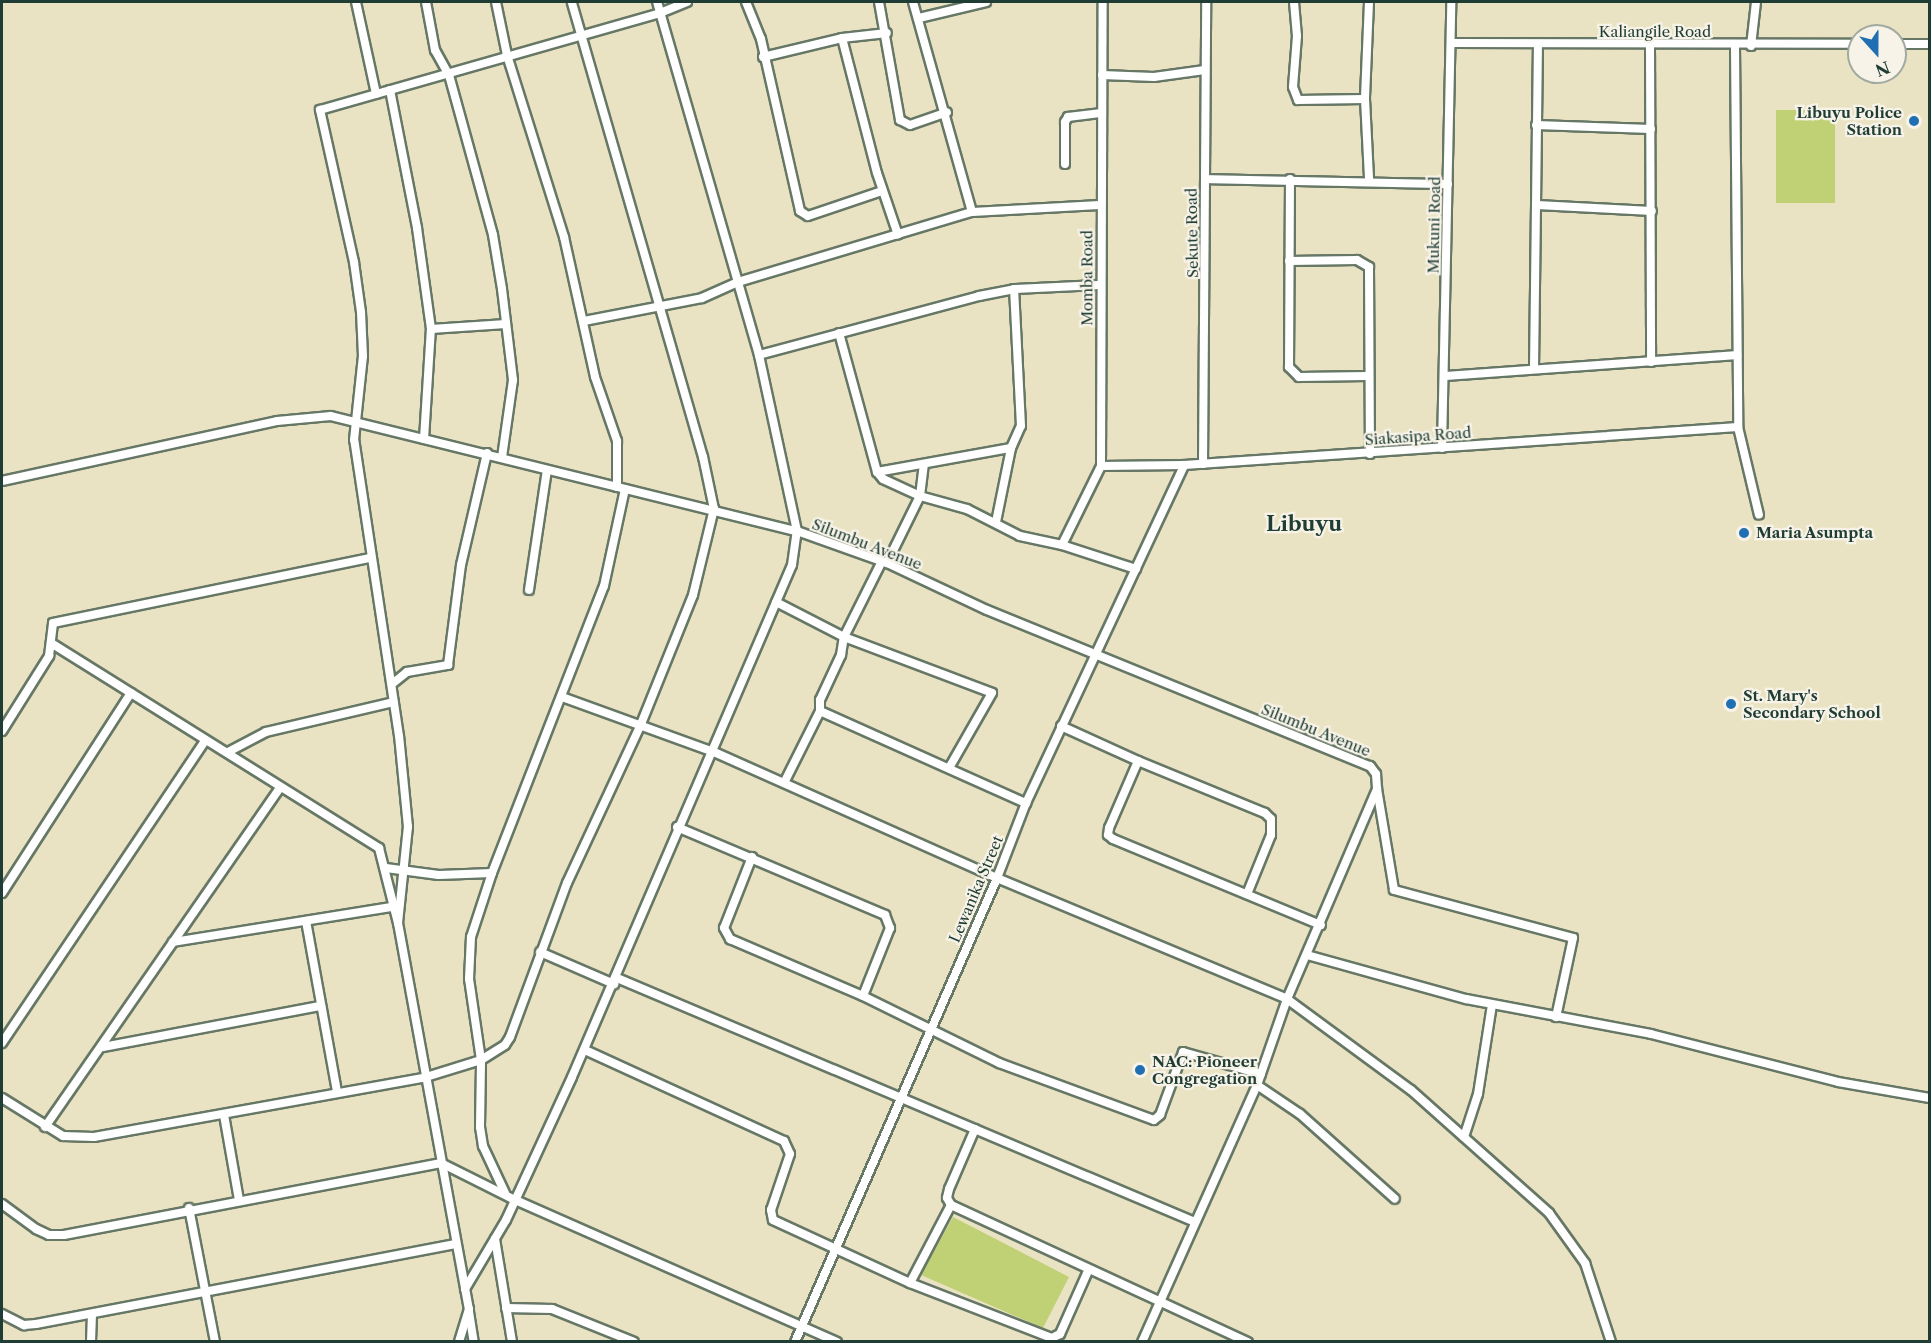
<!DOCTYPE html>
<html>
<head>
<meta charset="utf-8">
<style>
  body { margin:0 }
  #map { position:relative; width:1931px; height:1343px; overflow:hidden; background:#eae3c3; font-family:"Libre Caslon Text",serif }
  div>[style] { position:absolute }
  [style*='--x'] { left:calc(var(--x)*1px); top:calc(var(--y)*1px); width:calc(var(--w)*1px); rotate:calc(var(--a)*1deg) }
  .green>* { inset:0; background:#bfd174; transform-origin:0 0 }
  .roads { filter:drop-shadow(2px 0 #676) drop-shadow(-2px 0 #676) drop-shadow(0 2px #676) drop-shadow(0 -2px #676) }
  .minor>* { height:8px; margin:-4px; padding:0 4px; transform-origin:4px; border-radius:4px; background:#fff }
  .dots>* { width:16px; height:16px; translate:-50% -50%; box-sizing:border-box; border:3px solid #f7f3e8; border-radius:50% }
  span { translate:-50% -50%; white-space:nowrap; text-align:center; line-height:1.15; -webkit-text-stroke:4.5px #f7f3e8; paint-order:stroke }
  .street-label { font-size:15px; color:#1f3d34 }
  .poi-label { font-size:15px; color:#1f3d34; font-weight:700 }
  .right { translate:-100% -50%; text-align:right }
  .left { translate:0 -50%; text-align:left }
  .district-label { font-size:21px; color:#1f3d34; font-weight:700 }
  .frame { position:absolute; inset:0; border:3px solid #1f3d34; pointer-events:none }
  .north { position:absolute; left:1847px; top:24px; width:60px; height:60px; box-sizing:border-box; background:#f7f3e8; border:2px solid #a1aaa0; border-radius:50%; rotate:159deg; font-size:16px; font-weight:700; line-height:24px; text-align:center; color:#1f3d34 }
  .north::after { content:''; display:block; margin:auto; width:21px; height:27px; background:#1f6fb2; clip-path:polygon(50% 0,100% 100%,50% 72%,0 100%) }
</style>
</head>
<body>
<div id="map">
  <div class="green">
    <i style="left:1776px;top:110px;width:59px;height:93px"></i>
    <i style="clip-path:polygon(953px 1217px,1069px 1277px,1043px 1328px,921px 1275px)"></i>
  </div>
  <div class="roads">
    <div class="minor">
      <i style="--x:356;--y:2;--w:94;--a:77.7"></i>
      <i style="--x:426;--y:2;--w:49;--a:79.4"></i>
      <i style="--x:435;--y:50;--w:29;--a:61"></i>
      <i style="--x:449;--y:75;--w:166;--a:74.6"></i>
      <i style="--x:493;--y:235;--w:55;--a:80.5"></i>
      <i style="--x:502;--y:289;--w:92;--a:83.1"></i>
      <i style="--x:513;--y:380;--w:78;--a:98.1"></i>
      <i style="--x:496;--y:2;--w:54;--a:78.3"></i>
      <i style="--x:507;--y:55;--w:191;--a:72.6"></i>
      <i style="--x:564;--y:237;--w:143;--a:77.5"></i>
      <i style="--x:595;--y:377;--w:68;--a:71"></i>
      <i style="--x:617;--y:441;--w:46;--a:90"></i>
      <i style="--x:746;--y:2;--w:40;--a:68"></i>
      <i style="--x:761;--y:39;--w:176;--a:77.2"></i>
      <i style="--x:800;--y:211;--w:9;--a:32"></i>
      <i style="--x:808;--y:216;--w:78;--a:-18.7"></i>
      <i style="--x:879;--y:2;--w:120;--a:79.9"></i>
      <i style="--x:900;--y:120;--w:11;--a:27"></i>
      <i style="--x:910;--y:125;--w:39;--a:-19"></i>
      <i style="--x:913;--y:2;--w:218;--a:74.3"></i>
      <i style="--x:1294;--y:2;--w:34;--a:85"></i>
      <i style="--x:1297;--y:36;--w:51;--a:94.5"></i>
      <i style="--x:1293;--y:87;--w:14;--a:69"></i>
      <i style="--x:1298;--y:100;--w:67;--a:-0.9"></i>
      <i style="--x:1369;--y:2;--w:97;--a:92.4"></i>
      <i style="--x:1365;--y:99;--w:80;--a:87.1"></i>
      <i style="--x:919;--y:18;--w:69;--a:-13.4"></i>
      <i style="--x:842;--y:38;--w:139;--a:75.5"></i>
      <i style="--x:877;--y:173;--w:65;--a:71.3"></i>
      <i style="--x:1451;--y:43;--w:408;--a:0.1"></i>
      <i style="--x:1895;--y:44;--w:35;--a:0"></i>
      <i style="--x:1650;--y:45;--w:317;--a:89.8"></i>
      <i style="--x:1735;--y:46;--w:381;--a:89.5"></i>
      <i style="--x:1738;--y:427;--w:90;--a:76.6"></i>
      <i style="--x:1751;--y:46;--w:44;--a:-83.5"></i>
      <i style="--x:763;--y:57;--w:81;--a:-13.5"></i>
      <i style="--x:842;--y:38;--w:45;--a:-6.3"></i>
      <i style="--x:1102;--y:75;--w:52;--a:2.2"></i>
      <i style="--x:1154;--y:77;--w:51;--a:-7.8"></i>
      <i style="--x:390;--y:90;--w:141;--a:78.9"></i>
      <i style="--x:417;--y:228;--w:102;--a:82.1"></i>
      <i style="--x:431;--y:329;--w:75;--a:-3.8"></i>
      <i style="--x:1536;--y:125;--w:115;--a:2"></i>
      <i style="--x:1065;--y:164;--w:42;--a:-90"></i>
      <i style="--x:1065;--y:122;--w:6;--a:-59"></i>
      <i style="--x:1068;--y:117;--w:34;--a:-7"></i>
      <i style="--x:1205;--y:179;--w:243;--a:1.2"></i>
      <i style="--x:1290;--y:179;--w:188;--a:90.3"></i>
      <i style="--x:1289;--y:367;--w:14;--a:45"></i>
      <i style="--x:1299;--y:377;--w:68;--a:-0.8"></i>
      <i style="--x:1537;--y:205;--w:115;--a:3"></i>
      <i style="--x:1289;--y:261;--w:68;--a:-0.8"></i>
      <i style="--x:1357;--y:260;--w:14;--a:30"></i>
      <i style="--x:1369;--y:267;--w:187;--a:89.7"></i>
      <i style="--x:584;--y:321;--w:120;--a:-11"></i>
      <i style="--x:702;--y:298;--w:39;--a:-24"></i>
      <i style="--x:738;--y:282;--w:244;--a:-16.7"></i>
      <i style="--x:972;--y:212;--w:128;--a:-3.1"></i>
      <i style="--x:839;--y:333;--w:144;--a:74.7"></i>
      <i style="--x:877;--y:472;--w:9;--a:49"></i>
      <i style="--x:883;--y:479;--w:41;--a:24.7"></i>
      <i style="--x:920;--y:496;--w:49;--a:15.5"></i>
      <i style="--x:967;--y:509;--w:59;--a:27"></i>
      <i style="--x:1020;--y:536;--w:43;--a:12.1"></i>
      <i style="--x:1062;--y:545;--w:78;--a:18"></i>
      <i style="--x:759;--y:355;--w:228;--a:-15"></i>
      <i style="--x:979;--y:296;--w:36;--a:-11"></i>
      <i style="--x:1014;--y:289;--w:86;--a:-2.7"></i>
      <i style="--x:1534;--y:369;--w:324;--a:-89.3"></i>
      <i style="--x:1446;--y:376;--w:292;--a:-4.1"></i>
      <i style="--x:424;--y:439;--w:110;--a:-86.4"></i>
      <i style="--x:1442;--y:448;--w:446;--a:-88.8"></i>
      <i style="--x:1203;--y:464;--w:462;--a:-89.6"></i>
      <i style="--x:1101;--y:466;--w:83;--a:-0.7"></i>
      <i style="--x:1184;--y:465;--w:555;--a:-3.92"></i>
      <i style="--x:877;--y:472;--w:136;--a:-10.2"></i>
      <i style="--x:2;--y:481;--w:281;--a:-12.3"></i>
      <i style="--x:277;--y:421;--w:54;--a:-5.3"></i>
      <i style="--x:331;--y:416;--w:480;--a:13.9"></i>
      <i style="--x:797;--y:531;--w:96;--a:19.6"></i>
      <i style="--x:887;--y:563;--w:110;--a:25.2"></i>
      <i style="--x:987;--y:610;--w:414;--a:22.2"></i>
      <i style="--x:1370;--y:766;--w:10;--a:53"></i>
      <i style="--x:1376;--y:774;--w:15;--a:86"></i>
      <i style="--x:1377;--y:789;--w:228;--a:113.2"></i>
      <i style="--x:1287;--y:999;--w:91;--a:109.2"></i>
      <i style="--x:1257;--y:1085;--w:282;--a:114.1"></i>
      <i style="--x:996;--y:522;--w:76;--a:-78.5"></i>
      <i style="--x:1011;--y:448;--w:24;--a:-66"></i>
      <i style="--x:1021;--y:426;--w:137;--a:-92.9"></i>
      <i style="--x:1062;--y:545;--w:88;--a:-63.7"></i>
      <i style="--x:1101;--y:466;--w:464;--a:-89.8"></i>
      <i style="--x:887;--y:563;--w:75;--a:-63.8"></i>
      <i style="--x:920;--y:496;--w:32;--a:-83"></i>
      <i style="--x:529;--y:590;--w:121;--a:-81.5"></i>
      <i style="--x:776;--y:602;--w:76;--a:27.2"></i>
      <i style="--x:844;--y:637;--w:85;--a:-63.4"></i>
      <i style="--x:51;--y:643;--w:387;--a:32"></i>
      <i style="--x:379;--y:848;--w:77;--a:75.8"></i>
      <i style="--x:398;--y:923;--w:392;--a:79.6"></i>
      <i style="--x:469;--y:1309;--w:34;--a:107"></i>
      <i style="--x:392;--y:684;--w:19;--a:-39"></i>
      <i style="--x:407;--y:672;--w:42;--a:-9.7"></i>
      <i style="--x:448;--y:665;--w:101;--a:-82.6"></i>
      <i style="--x:461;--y:565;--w:115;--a:-76.9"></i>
      <i style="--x:562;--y:697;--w:162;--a:19.9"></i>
      <i style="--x:714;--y:752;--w:310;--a:24"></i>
      <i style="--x:997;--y:878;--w:314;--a:22.6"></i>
      <i style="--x:1287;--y:999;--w:154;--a:36.3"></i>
      <i style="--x:1411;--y:1090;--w:185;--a:41.7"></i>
      <i style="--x:1549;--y:1213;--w:62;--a:54.2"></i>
      <i style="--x:1585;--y:1263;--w:83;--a:71.8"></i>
      <i style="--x:820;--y:711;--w:11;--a:-90"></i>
      <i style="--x:820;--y:700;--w:50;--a:-65"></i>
      <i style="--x:841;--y:655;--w:18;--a:-81"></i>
      <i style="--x:844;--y:637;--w:158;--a:20.7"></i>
      <i style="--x:992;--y:693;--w:86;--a:119.8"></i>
      <i style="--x:1061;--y:726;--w:85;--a:24.4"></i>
      <i style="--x:1138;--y:761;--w:73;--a:113.4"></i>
      <i style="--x:1109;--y:828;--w:7;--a:98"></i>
      <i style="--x:1108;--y:835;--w:6;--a:39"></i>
      <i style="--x:1113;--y:839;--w:225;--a:22.5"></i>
      <i style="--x:2;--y:731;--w:89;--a:-57.9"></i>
      <i style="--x:49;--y:656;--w:33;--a:-83"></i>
      <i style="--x:53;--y:623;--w:325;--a:-11.6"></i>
      <i style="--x:228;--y:752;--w:43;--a:-27.8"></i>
      <i style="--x:266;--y:732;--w:131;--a:-13.2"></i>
      <i style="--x:1138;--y:761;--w:137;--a:22.3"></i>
      <i style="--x:1265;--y:813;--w:8;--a:45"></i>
      <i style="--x:1271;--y:819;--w:16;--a:90"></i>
      <i style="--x:1271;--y:835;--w:64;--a:112.1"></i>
      <i style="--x:784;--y:783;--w:80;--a:-63.4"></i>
      <i style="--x:820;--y:711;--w:226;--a:24.1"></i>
      <i style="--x:1377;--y:789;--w:102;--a:80.4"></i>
      <i style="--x:1394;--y:890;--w:185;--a:15"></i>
      <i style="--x:1573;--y:938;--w:81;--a:102.1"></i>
      <i style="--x:677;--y:827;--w:226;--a:22.9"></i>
      <i style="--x:885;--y:915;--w:14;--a:69"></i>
      <i style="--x:890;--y:928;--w:73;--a:111.7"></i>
      <i style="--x:752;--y:857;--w:76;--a:111.5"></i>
      <i style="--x:724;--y:928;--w:13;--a:61"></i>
      <i style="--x:730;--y:939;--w:145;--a:23.2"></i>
      <i style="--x:863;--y:996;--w:152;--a:26.2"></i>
      <i style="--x:999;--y:1063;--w:165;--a:20.2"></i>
      <i style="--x:1154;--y:1120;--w:8;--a:-40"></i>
      <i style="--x:1160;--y:1115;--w:67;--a:-69.9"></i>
      <i style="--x:1183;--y:1052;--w:81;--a:15.8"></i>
      <i style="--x:386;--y:868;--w:53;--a:7.5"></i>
      <i style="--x:439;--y:875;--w:53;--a:-2.2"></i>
      <i style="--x:2;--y:893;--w:238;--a:-57.2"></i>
      <i style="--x:306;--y:921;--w:174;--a:79.7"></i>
      <i style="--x:398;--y:923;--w:97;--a:-84.1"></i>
      <i style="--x:408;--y:827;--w:91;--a:-95.6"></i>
      <i style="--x:399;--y:736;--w:299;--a:-98.6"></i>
      <i style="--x:354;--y:440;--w:84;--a:-83.9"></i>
      <i style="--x:363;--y:356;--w:44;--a:-92.6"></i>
      <i style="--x:361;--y:312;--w:50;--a:-98"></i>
      <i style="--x:354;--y:262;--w:156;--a:-102.6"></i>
      <i style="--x:320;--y:110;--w:354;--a:-15.9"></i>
      <i style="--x:660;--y:13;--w:29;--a:-22"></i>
      <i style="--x:173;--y:942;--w:228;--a:-9.1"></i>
      <i style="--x:540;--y:952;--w:81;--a:23.4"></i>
      <i style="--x:1307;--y:955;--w:165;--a:15.5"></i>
      <i style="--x:1466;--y:999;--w:188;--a:10.7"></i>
      <i style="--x:1651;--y:1034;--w:193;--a:14.4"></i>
      <i style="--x:1838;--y:1082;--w:93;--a:9.9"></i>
      <i style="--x:617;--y:978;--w:627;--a:22.89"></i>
      <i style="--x:2;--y:1043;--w:364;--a:-56.1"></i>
      <i style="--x:103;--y:1047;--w:222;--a:-10.7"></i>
      <i style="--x:585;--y:1050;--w:219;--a:24.6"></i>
      <i style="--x:784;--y:1141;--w:14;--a:65"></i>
      <i style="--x:790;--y:1154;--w:59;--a:108.7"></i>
      <i style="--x:771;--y:1210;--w:10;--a:79"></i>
      <i style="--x:773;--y:1220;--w:151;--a:24.7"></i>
      <i style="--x:910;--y:1283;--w:152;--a:21.2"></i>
      <i style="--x:1052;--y:1338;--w:9;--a:-27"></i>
      <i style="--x:1060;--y:1334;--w:69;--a:-66"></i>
      <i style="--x:1257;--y:1085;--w:52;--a:34"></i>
      <i style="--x:1300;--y:1114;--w:127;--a:41.8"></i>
      <i style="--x:2;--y:1098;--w:72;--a:31.9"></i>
      <i style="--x:63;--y:1136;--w:31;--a:2"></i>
      <i style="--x:94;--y:1137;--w:337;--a:-10.2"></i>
      <i style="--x:426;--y:1077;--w:58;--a:-17.2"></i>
      <i style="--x:481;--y:1060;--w:28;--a:-32"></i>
      <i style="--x:505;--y:1045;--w:9;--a:-58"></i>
      <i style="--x:510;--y:1037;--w:164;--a:-69.7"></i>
      <i style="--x:567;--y:883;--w:175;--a:-65"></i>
      <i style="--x:641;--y:724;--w:139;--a:-68"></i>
      <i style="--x:693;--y:595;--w:89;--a:-76.3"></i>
      <i style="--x:714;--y:509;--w:53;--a:-101.9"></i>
      <i style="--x:703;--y:457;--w:473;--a:-106.1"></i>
      <i style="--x:224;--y:1115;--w:86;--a:80"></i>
      <i style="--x:45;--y:1127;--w:413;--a:-55.3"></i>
      <i style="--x:975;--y:1129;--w:65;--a:113.4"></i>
      <i style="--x:949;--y:1189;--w:9;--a:103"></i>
      <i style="--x:947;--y:1198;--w:8;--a:60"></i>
      <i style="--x:951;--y:1205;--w:327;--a:24.8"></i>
      <i style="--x:1464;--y:1137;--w:45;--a:-72"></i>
      <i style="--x:1478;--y:1094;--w:90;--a:-81.1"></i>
      <i style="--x:505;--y:1193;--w:52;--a:-115.1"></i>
      <i style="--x:483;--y:1146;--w:19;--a:-99"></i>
      <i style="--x:480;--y:1127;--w:67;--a:-89.1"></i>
      <i style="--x:481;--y:1060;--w:82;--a:-98.4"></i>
      <i style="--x:469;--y:979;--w:42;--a:-87.3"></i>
      <i style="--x:471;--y:937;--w:67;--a:-71.8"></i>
      <i style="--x:492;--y:873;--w:308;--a:-68.7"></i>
      <i style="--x:604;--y:586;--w:99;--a:-77.8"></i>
      <i style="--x:2;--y:1204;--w:42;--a:36.3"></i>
      <i style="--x:36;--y:1229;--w:14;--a:25"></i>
      <i style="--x:49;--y:1235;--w:15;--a:0"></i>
      <i style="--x:64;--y:1235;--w:384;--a:-10.8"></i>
      <i style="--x:441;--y:1163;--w:80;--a:26.6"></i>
      <i style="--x:513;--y:1199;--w:354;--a:23.8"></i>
      <i style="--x:189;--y:1208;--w:136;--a:79"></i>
      <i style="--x:495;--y:1239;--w:104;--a:80.6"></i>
      <i style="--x:910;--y:1283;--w:88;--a:-62.3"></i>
      <i style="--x:465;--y:1289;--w:80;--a:-59.3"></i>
      <i style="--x:506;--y:1220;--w:157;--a:-65.2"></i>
      <i style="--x:572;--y:1077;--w:557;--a:-66.75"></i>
      <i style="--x:792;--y:565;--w:34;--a:-82"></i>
      <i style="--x:797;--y:531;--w:180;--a:-102.2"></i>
      <i style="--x:759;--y:355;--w:367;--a:-106.1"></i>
      <i style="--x:506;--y:1308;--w:46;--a:1.2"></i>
      <i style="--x:552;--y:1309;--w:88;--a:21.9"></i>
      <i style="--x:469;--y:1312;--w:30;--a:81"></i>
      <i style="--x:2;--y:1314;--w:25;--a:27"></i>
      <i style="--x:24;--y:1325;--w:12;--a:-5"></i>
      <i style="--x:36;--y:1324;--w:427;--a:-10.8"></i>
      <i style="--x:91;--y:1342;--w:28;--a:-88"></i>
      <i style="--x:795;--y:1342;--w:506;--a:-66.47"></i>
      <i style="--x:997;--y:878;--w:80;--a:-68.9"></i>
      <i style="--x:1026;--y:803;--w:373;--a:-64.9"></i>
    </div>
  </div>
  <div class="dots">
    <i style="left:1914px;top:121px;background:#1f6fb2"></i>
    <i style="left:1744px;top:533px;background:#1f6fb2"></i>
    <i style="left:1731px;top:704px;background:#1f6fb2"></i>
    <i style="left:1140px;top:1070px;background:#1f6fb2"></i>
  </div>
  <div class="street-label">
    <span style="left:1655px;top:32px">Kaliangile Road</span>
    <span style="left:1434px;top:225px;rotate:-89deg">Mukuni Road</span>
    <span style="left:1192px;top:233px;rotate:-91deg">Sekute Road</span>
    <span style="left:1087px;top:278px;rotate:-90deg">Momba Road</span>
    <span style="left:1418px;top:436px;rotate:-4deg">Siakasipa Road</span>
    <span style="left:867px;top:544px;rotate:21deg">Silumbu Avenue</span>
    <span style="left:1316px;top:730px;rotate:22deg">Silumbu Avenue</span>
    <span style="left:976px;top:889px;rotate:-67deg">Lewanika Street</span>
  </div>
  <div class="poi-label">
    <span class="right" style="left:1902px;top:121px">Libuyu Police<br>Station</span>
    <span class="left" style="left:1756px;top:533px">Maria Asumpta</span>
    <span class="left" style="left:1743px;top:704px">St. Mary's<br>Secondary School</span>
    <span class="left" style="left:1152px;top:1070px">NAC: Pioneer<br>Congregation</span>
  </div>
  <div class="district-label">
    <span style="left:1304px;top:524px">Libuyu</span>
  </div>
  <div class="frame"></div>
  <div class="north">N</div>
</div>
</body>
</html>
